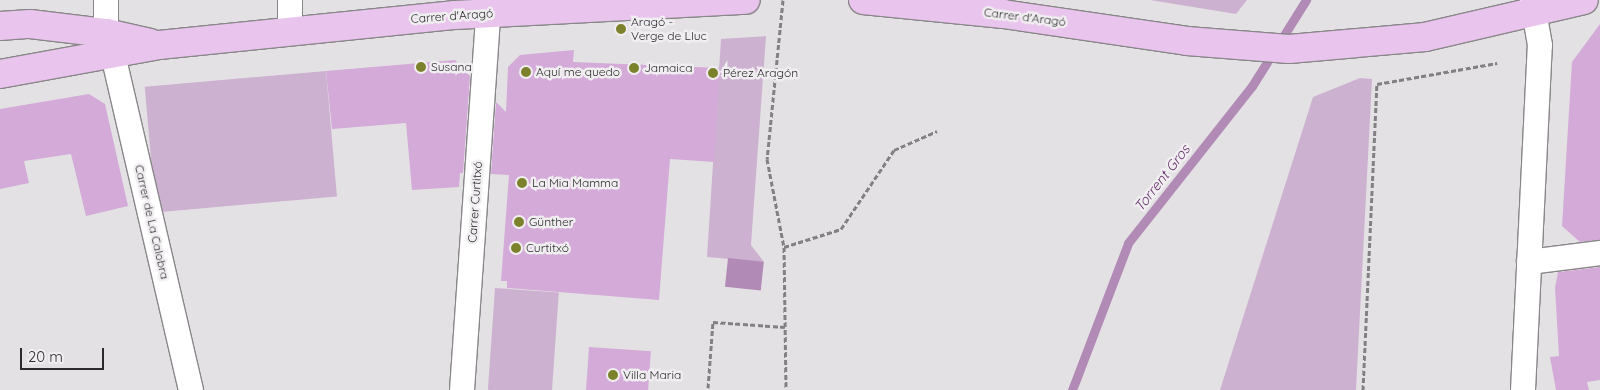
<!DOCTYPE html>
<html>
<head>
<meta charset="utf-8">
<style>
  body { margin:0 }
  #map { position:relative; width:1600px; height:390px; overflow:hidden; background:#e4e1e4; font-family:Quicksand,sans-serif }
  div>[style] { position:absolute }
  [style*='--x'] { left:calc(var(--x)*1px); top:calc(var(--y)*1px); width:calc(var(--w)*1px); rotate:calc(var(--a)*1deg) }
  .green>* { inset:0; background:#cdb1d0; transform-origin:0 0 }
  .water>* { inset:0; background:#b18ab6; transform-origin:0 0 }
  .stream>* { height:9px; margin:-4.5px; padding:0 4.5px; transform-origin:4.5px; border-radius:4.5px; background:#b18ab6 }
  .building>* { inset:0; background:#d3aad8; transform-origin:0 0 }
  .path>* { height:3px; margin-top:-1.5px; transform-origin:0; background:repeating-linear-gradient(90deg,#828082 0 5px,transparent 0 7.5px) }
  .roads { filter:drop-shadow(1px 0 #898689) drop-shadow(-1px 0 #898689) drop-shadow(0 1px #898689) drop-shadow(0 -1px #898689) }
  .street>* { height:24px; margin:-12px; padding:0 12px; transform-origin:12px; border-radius:12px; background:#fff }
  .primary>* { height:28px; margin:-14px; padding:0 14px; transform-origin:14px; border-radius:14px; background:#e9c5ed }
  .dots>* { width:14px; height:14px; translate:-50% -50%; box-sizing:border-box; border:2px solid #f1eef1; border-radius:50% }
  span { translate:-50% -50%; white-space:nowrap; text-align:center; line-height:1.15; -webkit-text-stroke:5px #f1eef1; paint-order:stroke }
  .street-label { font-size:12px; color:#2c2b2c }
  .poi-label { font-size:12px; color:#2c2b2c }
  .left { translate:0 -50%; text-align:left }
  .water-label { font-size:14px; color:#63316a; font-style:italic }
  .scale { position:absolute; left:20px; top:348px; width:84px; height:22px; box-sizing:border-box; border:2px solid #2c2b2c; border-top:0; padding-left:6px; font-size:15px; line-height:18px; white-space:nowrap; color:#2c2b2c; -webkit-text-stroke:4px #f1eef1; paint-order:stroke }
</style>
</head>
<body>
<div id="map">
  <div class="green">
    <i style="clip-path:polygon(1150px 0,1247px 0,1236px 14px)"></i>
    <i style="clip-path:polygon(766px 36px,751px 245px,764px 262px,707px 257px,721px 39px)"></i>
    <i style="left:326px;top:71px;width:126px;height:182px;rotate:85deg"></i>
    <i style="clip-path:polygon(1360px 78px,1372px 79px,1356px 390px,1220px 390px,1313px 97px)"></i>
    <i style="left:495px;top:288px;width:64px;height:102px;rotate:4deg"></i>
  </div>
  <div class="water">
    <i style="left:728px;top:258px;width:36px;height:29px;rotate:6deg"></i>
  </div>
  <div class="stream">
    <i style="--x:1072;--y:390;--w:157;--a:-69.1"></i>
    <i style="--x:1128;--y:243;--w:200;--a:-51.7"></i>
    <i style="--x:1252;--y:86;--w:102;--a:-57.9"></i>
  </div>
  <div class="building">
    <i style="clip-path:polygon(1600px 24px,1600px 240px,1580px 242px,1562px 226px,1572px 62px)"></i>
    <i style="clip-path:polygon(574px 50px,573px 62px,720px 68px,714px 162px,670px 159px,659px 300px,507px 288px,507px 281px,501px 281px,509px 175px,491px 174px,496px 102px,506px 112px,508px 67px,520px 55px)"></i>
    <i style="clip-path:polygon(455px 60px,470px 76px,463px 173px,460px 173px,459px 187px,412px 190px,406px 123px,332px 129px,326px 71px)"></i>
    <i style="clip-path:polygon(89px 94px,105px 104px,128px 206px,86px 216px,71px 154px,24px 161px,29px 183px,0 189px,0 109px)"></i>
    <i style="clip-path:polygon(1600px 267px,1600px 380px,1587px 382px,1589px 390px,1556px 390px,1550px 357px,1559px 356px,1555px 288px,1558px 272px)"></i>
    <i style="left:589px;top:347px;width:62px;height:43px;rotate:4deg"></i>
  </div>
  <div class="path">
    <i style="--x:783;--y:0;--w:160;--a:95.7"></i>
    <i style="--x:767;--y:159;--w:90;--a:79.1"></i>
    <i style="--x:784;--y:247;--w:143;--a:89.2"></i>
    <i style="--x:784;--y:247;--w:60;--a:-17.5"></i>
    <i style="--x:841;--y:229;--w:95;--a:-56.1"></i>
    <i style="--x:894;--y:150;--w:47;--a:-23.8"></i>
    <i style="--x:708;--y:388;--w:66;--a:-85.7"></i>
    <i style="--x:713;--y:322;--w:72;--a:4"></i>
    <i style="--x:1363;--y:390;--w:306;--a:-87.4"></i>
    <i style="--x:1377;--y:84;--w:122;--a:-9.9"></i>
  </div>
  <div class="roads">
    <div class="street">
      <i style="--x:106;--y:0;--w:33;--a:90"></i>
      <i style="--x:290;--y:0;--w:31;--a:90"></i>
      <i style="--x:113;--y:55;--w:344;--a:76.9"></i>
      <i style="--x:1529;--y:262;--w:72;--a:-7.2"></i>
      <i style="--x:462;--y:390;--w:391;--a:-86"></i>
      <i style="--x:1523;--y:390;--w:345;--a:-87.2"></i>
      <i style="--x:1540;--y:45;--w:46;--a:-100.1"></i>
    </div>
    <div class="primary">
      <i style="--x:863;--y:0;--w:141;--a:5.7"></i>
      <i style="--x:1003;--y:14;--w:186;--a:8.3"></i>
      <i style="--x:1187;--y:41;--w:102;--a:4.5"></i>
      <i style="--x:1289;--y:49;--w:137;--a:-5"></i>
      <i style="--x:1425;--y:37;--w:163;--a:-13.1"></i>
      <i style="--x:0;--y:26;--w:30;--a:-4"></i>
      <i style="--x:30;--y:24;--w:77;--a:6.8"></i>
      <i style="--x:106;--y:33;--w:45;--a:12.8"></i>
      <i style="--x:0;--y:74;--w:162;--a:-10.3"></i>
      <i style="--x:159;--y:45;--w:298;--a:-5.8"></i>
      <i style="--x:455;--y:15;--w:291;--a:-3"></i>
    </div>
  </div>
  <div class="dots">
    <i style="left:621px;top:29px;background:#7c822c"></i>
    <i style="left:421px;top:67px;background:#7c822c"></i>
    <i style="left:634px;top:68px;background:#7c822c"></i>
    <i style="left:526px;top:72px;background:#7c822c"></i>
    <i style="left:713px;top:73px;background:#7c822c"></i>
    <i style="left:522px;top:183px;background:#7c822c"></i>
    <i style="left:519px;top:222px;background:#7c822c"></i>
    <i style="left:516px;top:248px;background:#7c822c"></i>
    <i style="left:613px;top:375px;background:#7c822c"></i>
  </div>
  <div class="street-label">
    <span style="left:452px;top:16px;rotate:-4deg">Carrer d'Aragó</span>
    <span style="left:1025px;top:17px;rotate:7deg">Carrer d'Aragó</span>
    <span style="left:475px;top:202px;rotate:-86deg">Carrer Curtitxó</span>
    <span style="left:152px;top:222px;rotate:77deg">Carrer de La Calobra</span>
  </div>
  <div class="poi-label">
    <span class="left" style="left:631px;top:29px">Aragó -<br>Verge de Lluc</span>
    <span class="left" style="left:431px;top:67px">Susana</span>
    <span class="left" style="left:644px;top:68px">Jamaica</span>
    <span class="left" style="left:536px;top:72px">Aquí me quedo</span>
    <span class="left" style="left:723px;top:73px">Pérez Aragón</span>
    <span class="left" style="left:532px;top:183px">La Mia Mamma</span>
    <span class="left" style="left:529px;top:222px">Günther</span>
    <span class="left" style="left:526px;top:248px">Curtitxó</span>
    <span class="left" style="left:623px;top:375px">Villa Maria</span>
  </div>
  <div class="water-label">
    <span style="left:1162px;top:178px;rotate:-52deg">Torrent Gros</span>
  </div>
  <div class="scale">20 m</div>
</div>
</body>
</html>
